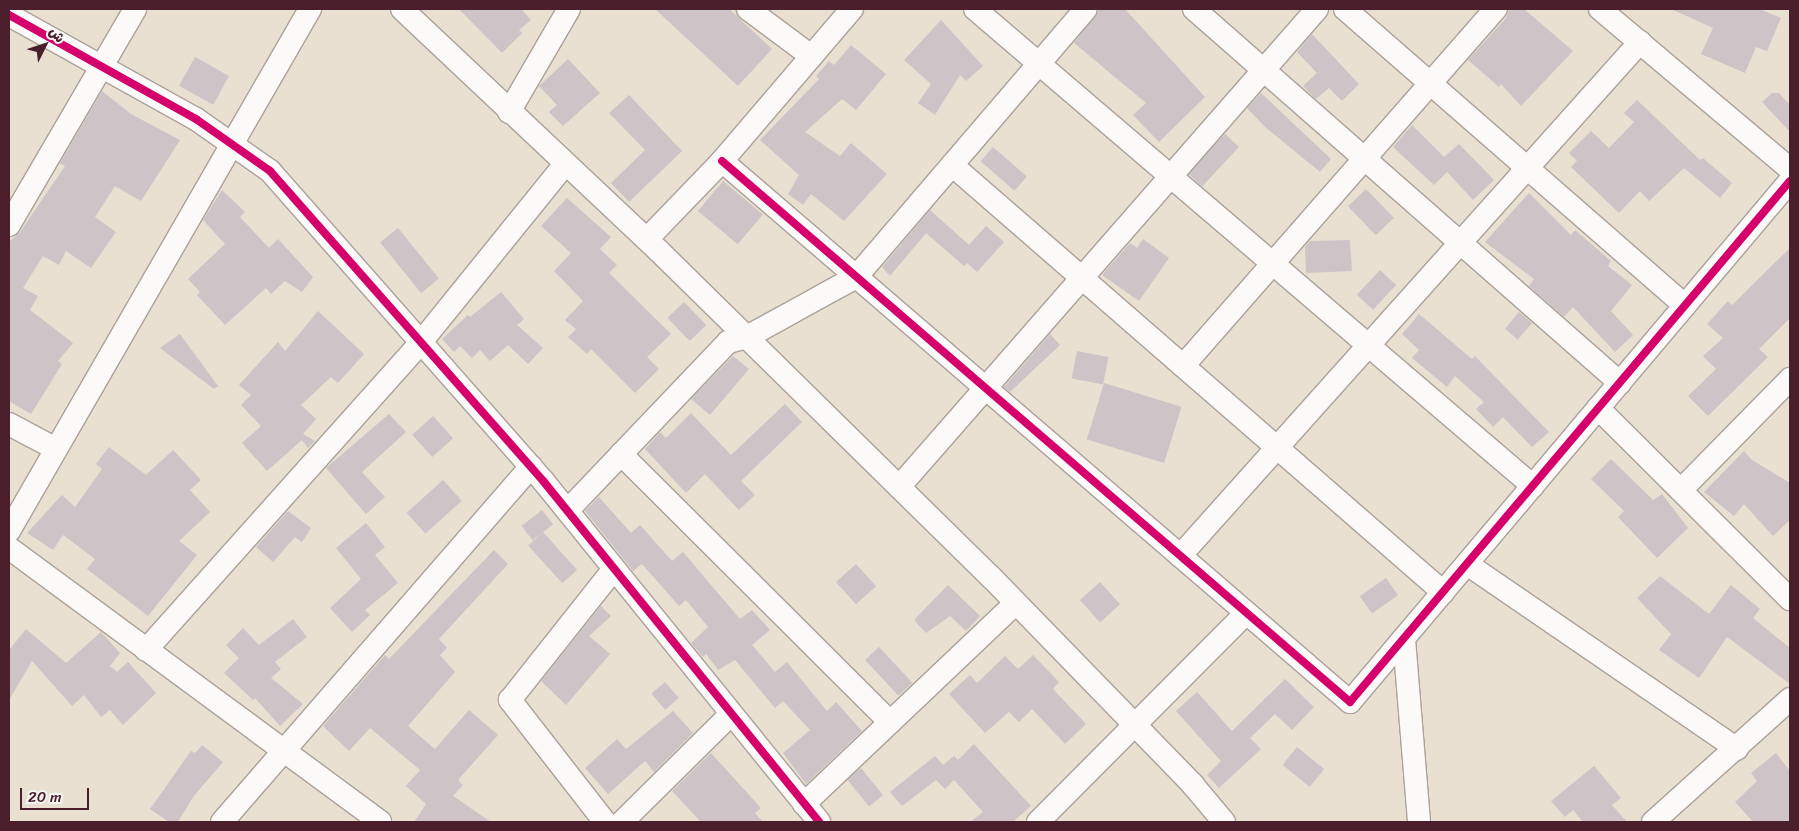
<!DOCTYPE html>
<html>
<head>
<meta charset="utf-8">
<style>
  body { margin:0 }
  #map { position:relative; width:1799px; height:831px; overflow:hidden; background:#e9e0d2; font-family:Sriracha,"Playpen Sans Arabic",sans-serif }
  div>[style] { position:absolute }
  [style*='--x'] { left:calc(var(--x)*1px); top:calc(var(--y)*1px); width:calc(var(--w)*1px); rotate:calc(var(--a)*1deg) }
  .building>* { inset:0; background:#cec3c7; transform-origin:0 0 }
  .roads { filter:drop-shadow(1px 0 #aca19a) drop-shadow(-1px 0 #aca19a) drop-shadow(0 1px #aca19a) drop-shadow(0 -1px #aca19a) }
  .street>* { height:22px; margin:-11px; padding:0 11px; transform-origin:11px; border-radius:11px; background:#fcfaf8 }
  .cycleway>* { height:8px; margin:-4px; padding:0 4px; transform-origin:4px; border-radius:4px; background:#d6006c }
  span { translate:-50% -50%; white-space:nowrap; text-align:center; line-height:1.15; -webkit-text-stroke:4.5px #f6f6f2; paint-order:stroke }
  .frame { position:absolute; inset:0; border:10px solid #4a1f2b; pointer-events:none }
  .north { position:absolute; left:20px; top:20px; width:50px; height:50px; -webkit-text-stroke:4px #f6f6f2; paint-order:stroke; rotate:49deg; font-size:14px; font-weight:700; line-height:20px; text-align:center; color:#4a1f2b }
  .north::after { content:''; display:block; margin:auto; width:18px; height:22px; background:#4a1f2b; clip-path:polygon(50% 0,100% 100%,50% 72%,0 100%) }
  .scale { position:absolute; left:20px; top:788px; width:69px; height:22px; box-sizing:border-box; border:2px solid #4a1f2b; border-top:0; padding-left:6px; font-size:15px; line-height:18px; white-space:nowrap; color:#4a1f2b; -webkit-text-stroke:4px #f6f6f2; paint-order:stroke }
</style>
</head>
<body>
<div id="map">
  <div class="building">
    <i style="clip-path:polygon(459px 9px,521px 9px,531px 20px,519px 30px,522px 33px,502px 53px)"></i>
    <i style="clip-path:polygon(655px 9px,729px 9px,772px 49px,738px 86px)"></i>
    <i style="clip-path:polygon(1125px 9px,1205px 97px,1159px 142px,1133px 115px,1146px 103px,1074px 43px,1100px 9px)"></i>
    <i style="clip-path:polygon(1509px 9px,1524px 9px,1573px 51px,1521px 106px,1501px 84px,1499px 87px,1468px 60px,1506px 18px)"></i>
    <i style="clip-path:polygon(1671px 9px,1759px 9px,1781px 18px,1767px 51px,1756px 47px,1745px 73px,1701px 54px,1713px 28px)"></i>
    <i style="clip-path:polygon(941px 20px,983px 66px,966px 81px,960px 75px,935px 115px,918px 103px,931px 84px,904px 60px)"></i>
    <i style="clip-path:polygon(1312px 34px,1359px 84px,1342px 101px,1329px 88px,1316px 99px,1303px 86px,1317px 73px,1297px 52px)"></i>
    <i style="clip-path:polygon(851px 45px,886px 74px,856px 110px,842px 99px,805px 132px,840px 156px,851px 143px,887px 174px,844px 221px,811px 194px,803px 205px,788px 194px,799px 175px,760px 140px,819px 79px,816px 76px,829px 61px,834px 65px)"></i>
    <i style="left:195px;top:57px;width:39px;height:33px;rotate:29deg"></i>
    <i style="clip-path:polygon(568px 59px,600px 93px,563px 126px,549px 112px,557px 105px,539px 86px)"></i>
    <i style="clip-path:polygon(102px 91px,131px 114px,180px 140px,141px 201px,115px 186px,95px 217px,116px 232px,91px 268px,66px 251px,59px 265px,43px 256px,23px 288px,38px 296px,30px 310px,73px 343px,58px 361px,62px 364px,31px 414px,9px 401px,9px 242px,20px 232px,65px 166px,60px 163px)"></i>
    <i style="clip-path:polygon(1261px 93px,1331px 159px,1320px 172px,1265px 127px,1247px 108px)"></i>
    <i style="clip-path:polygon(1772px 93px,1779px 93px,1790px 105px,1790px 132px,1762px 102px)"></i>
    <i style="clip-path:polygon(629px 95px,682px 151px,629px 202px,611px 183px,645px 150px,609px 113px)"></i>
    <i style="clip-path:polygon(1637px 100px,1700px 160px,1703px 158px,1732px 183px,1720px 198px,1684px 168px,1649px 201px,1640px 191px,1619px 213px,1571px 167px,1577px 161px,1569px 153px,1591px 131px,1609px 148px,1634px 122px,1624px 113px)"></i>
    <i style="clip-path:polygon(1412px 125px,1444px 157px,1459px 144px,1494px 180px,1473px 200px,1447px 172px,1434px 185px,1393px 147px)"></i>
    <i style="left:1225px;top:134px;width:19px;height:54px;rotate:43deg"></i>
    <i style="left:993px;top:147px;width:45px;height:19px;rotate:41deg"></i>
    <i style="left:723px;top:181px;width:52px;height:39px;rotate:40deg"></i>
    <i style="left:1366px;top:189px;width:40px;height:25px;rotate:46deg"></i>
    <i style="clip-path:polygon(222px 190px,245px 212px,240px 217px,269px 248px,278px 239px,313px 277px,302px 292px,285px 281px,271px 294px,266px 288px,225px 325px,197px 295px,200px 292px,188px 279px,225px 244px,203px 220px)"></i>
    <i style="clip-path:polygon(1529px 193px,1571px 235px,1575px 230px,1611px 261px,1608px 266px,1632px 285px,1611px 311px,1633px 335px,1615px 352px,1573px 307px,1564px 317px,1529px 286px,1534px 279px,1485px 242px)"></i>
    <i style="clip-path:polygon(567px 198px,611px 237px,600px 249px,617px 265px,609px 273px,671px 334px,647px 357px,659px 369px,635px 393px,591px 349px,587px 354px,568px 337px,576px 329px,565px 320px,583px 301px,554px 271px,571px 253px,541px 226px)"></i>
    <i style="clip-path:polygon(930px 210px,969px 245px,986px 226px,1004px 242px,977px 272px,967px 263px,964px 266px,926px 233px,890px 276px,882px 267px)"></i>
    <i style="left:398px;top:228px;width:65px;height:23px;rotate:51deg"></i>
    <i style="clip-path:polygon(1143px 239px,1169px 258px,1139px 301px,1102px 275px,1130px 243px,1137px 248px)"></i>
    <i style="clip-path:polygon(1350px 240px,1352px 271px,1306px 273px,1305px 247px,1310px 241px)"></i>
    <i style="clip-path:polygon(1790px 248px,1790px 318px,1759px 349px,1768px 357px,1708px 416px,1688px 396px,1716px 369px,1703px 356px,1723px 338px,1707px 324px,1728px 301px,1732px 305px)"></i>
    <i style="left:1380px;top:270px;width:22px;height:34px;rotate:43deg"></i>
    <i style="clip-path:polygon(501px 292px,524px 319px,517px 325px,543px 348px,528px 364px,508px 345px,490px 361px,480px 350px,472px 358px,460px 346px,454px 352px,442px 339px,468px 315px,470px 317px)"></i>
    <i style="left:684px;top:302px;width:32px;height:23px;rotate:46deg"></i>
    <i style="clip-path:polygon(318px 311px,364px 354px,338px 383px,331px 377px,301px 405px,316px 419px,303px 434px,315px 441px,308px 448px,302px 440px,267px 471px,242px 443px,261px 426px,241px 405px,251px 395px,239px 385px,278px 342px,285px 351px)"></i>
    <i style="left:1519px;top:312px;width:17px;height:22px;rotate:40deg"></i>
    <i style="clip-path:polygon(1419px 314px,1472px 359px,1475px 356px,1549px 432px,1532px 447px,1503px 417px,1493px 427px,1476px 409px,1484px 402px,1455px 376px,1447px 387px,1412px 358px,1419px 350px,1402px 334px)"></i>
    <i style="clip-path:polygon(180px 334px,218px 386px,214px 389px,160px 348px)"></i>
    <i style="clip-path:polygon(1050px 334px,1060px 345px,1010px 392px,1004px 387px)"></i>
    <i style="left:1077px;top:351px;width:32px;height:28px;rotate:11deg"></i>
    <i style="clip-path:polygon(733px 356px,749px 369px,710px 415px,691px 399px)"></i>
    <i style="left:1104px;top:383px;width:81px;height:59px;rotate:17deg"></i>
    <i style="clip-path:polygon(785px 404px,802px 422px,741px 481px,755px 495px,739px 510px,705px 474px,686px 493px,645px 449px,660px 432px,666px 438px,691px 413px,731px 455px)"></i>
    <i style="clip-path:polygon(389px 414px,406px 432px,362px 472px,385px 497px,366px 514px,326px 468px)"></i>
    <i style="left:433px;top:416px;width:30px;height:28px;rotate:48deg"></i>
    <i style="clip-path:polygon(109px 447px,146px 475px,173px 450px,201px 480px,190px 490px,210px 512px,179px 541px,197px 555px,148px 616px,87px 569px,95px 559px,63px 535px,53px 550px,27px 533px,62px 495px,75px 507px,102px 469px,96px 464px)"></i>
    <i style="clip-path:polygon(1744px 451px,1752px 460px,1790px 483px,1790px 520px,1773px 536px,1744px 504px,1734px 516px,1704px 492px)"></i>
    <i style="clip-path:polygon(1611px 459px,1653px 500px,1662px 494px,1688px 528px,1657px 558px,1618px 517px,1624px 511px,1591px 479px)"></i>
    <i style="left:443px;top:480px;width:28px;height:49px;rotate:48deg"></i>
    <i style="clip-path:polygon(599px 497px,631px 533px,640px 525px,672px 561px,683px 552px,740px 619px,752px 610px,770px 630px,752px 645px,775px 672px,787px 662px,827px 711px,836px 702px,862px 731px,806px 784px,783px 753px,810px 730px,783px 701px,775px 708px,735px 660px,718px 670px,706px 654px,703px 657px,691px 643px,708px 627px,686px 600px,679px 606px,642px 564px,633px 571px,585px 511px)"></i>
    <i style="left:542px;top:510px;width:18px;height:26px;rotate:52deg"></i>
    <i style="clip-path:polygon(288px 511px,311px 528px,302px 542px,295px 537px,273px 562px,256px 547px)"></i>
    <i style="clip-path:polygon(366px 523px,385px 547px,375px 555px,398px 583px,365px 610px,370px 615px,352px 632px,330px 608px,361px 579px,336px 548px)"></i>
    <i style="left:543px;top:532px;width:51px;height:20px;rotate:48deg"></i>
    <i style="clip-path:polygon(494px 550px,508px 564px,439px 639px,447px 648px,440px 655px,455px 672px,408px 726px,435px 749px,469px 710px,498px 735px,458px 780px,463px 785px,453px 796px,491px 822px,414px 822px,426px 804px,406px 786px,420px 770px,370px 728px,349px 751px,323px 726px,385px 655px,389px 659px)"></i>
    <i style="left:856px;top:564px;width:30px;height:27px;rotate:48deg"></i>
    <i style="clip-path:polygon(1660px 576px,1709px 614px,1731px 585px,1760px 609px,1753px 618px,1790px 648px,1790px 684px,1727px 637px,1699px 678px,1659px 650px,1671px 634px,1637px 598px)"></i>
    <i style="left:1386px;top:578px;width:21px;height:32px;rotate:55deg"></i>
    <i style="left:1100px;top:582px;width:30px;height:27px;rotate:48deg"></i>
    <i style="clip-path:polygon(948px 585px,980px 616px,966px 631px,950px 616px,926px 633px,914px 620px)"></i>
    <i style="clip-path:polygon(601px 606px,611px 616px,589px 636px,610px 654px,566px 705px,541px 681px)"></i>
    <i style="clip-path:polygon(293px 619px,307px 637px,275px 662px,281px 669px,271px 678px,303px 704px,280px 726px,255px 698px,253px 700px,224px 673px,239px 658px,226px 645px,243px 628px,259px 645px)"></i>
    <i style="clip-path:polygon(26px 629px,66px 663px,101px 632px,120px 653px,110px 666px,117px 672px,128px 662px,156px 693px,123px 725px,110px 710px,101px 717px,84px 695px,72px 706px,32px 661px,9px 700px,9px 650px)"></i>
    <i style="left:879px;top:647px;width:49px;height:19px;rotate:47deg"></i>
    <i style="clip-path:polygon(1033px 655px,1059px 682px,1053px 689px,1086px 724px,1065px 744px,1032px 709px,1019px 722px,1009px 712px,985px 733px,949px 694px,970px 675px,977px 683px,1005px 656px,1018px 669px)"></i>
    <i style="clip-path:polygon(1285px 679px,1314px 707px,1292px 730px,1275px 714px,1250px 738px,1261px 749px,1219px 788px,1207px 775px,1221px 761px,1176px 711px,1197px 692px,1232px 731px)"></i>
    <i style="left:665px;top:682px;width:21px;height:18px;rotate:49deg"></i>
    <i style="clip-path:polygon(673px 711px,693px 733px,654px 772px,645px 761px,608px 794px,585px 768px,617px 739px,626px 749px)"></i>
    <i style="clip-path:polygon(974px 744px,1031px 806px,1013px 822px,970px 822px,983px 812px,954px 780px,945px 789px,936px 780px,902px 806px,890px 792px,935px 756px,943px 765px,954px 756px,958px 760px)"></i>
    <i style="clip-path:polygon(202px 745px,223px 762px,193px 797px,178px 822px,169px 822px,150px 809px,191px 751px,195px 753px)"></i>
    <i style="left:1297px;top:747px;width:35px;height:23px;rotate:39deg"></i>
    <i style="clip-path:polygon(711px 753px,761px 808px,755px 813px,763px 822px,701px 822px,672px 791px)"></i>
    <i style="clip-path:polygon(1776px 753px,1790px 771px,1790px 822px,1753px 822px,1735px 802px,1757px 781px,1751px 773px)"></i>
    <i style="clip-path:polygon(1594px 766px,1621px 798px,1612px 805px,1627px 822px,1583px 822px,1573px 810px,1565px 817px,1551px 801px)"></i>
    <i style="left:861px;top:768px;width:35px;height:18px;rotate:51deg"></i>
  </div>
  <div class="roads">
    <div class="street">
      <i style="--x:402;--y:9;--w:353;--a:43.3"></i>
      <i style="--x:659;--y:251;--w:465;--a:44.5"></i>
      <i style="--x:991;--y:577;--w:290;--a:45.8"></i>
      <i style="--x:1193;--y:785;--w:48;--a:50"></i>
      <i style="--x:748;--y:9;--w:79;--a:36.7"></i>
      <i style="--x:975;--y:9;--w:734;--a:40.53"></i>
      <i style="--x:1194;--y:9;--w:567;--a:41.28"></i>
      <i style="--x:1345;--y:9;--w:451;--a:41.1"></i>
      <i style="--x:1600;--y:9;--w:248;--a:40.1"></i>
      <i style="--x:9;--y:15;--w:214;--a:29.1"></i>
      <i style="--x:196;--y:119;--w:90;--a:35.1"></i>
      <i style="--x:270;--y:171;--w:414;--a:48.6"></i>
      <i style="--x:544;--y:482;--w:437;--a:51"></i>
      <i style="--x:509;--y:112;--w:119;--a:-59.8"></i>
      <i style="--x:722;--y:161;--w:829;--a:40.74"></i>
      <i style="--x:1350;--y:702;--w:682;--a:-49.82"></i>
      <i style="--x:952;--y:165;--w:651;--a:41.01"></i>
      <i style="--x:9;--y:225;--w:250;--a:-59.7"></i>
      <i style="--x:647;--y:239;--w:108;--a:-46.1"></i>
      <i style="--x:722;--y:161;--w:200;--a:-49.5"></i>
      <i style="--x:1183;--y:366;--w:475;--a:-48.8"></i>
      <i style="--x:1598;--y:408;--w:271;--a:44.9"></i>
      <i style="--x:9;--y:424;--w:53;--a:28"></i>
      <i style="--x:621;--y:454;--w:380;--a:44.9"></i>
      <i style="--x:899;--y:487;--w:635;--a:-48.83"></i>
      <i style="--x:1681;--y:490;--w:156;--a:-45.5"></i>
      <i style="--x:568;--y:510;--w:232;--a:-46.4"></i>
      <i style="--x:728;--y:342;--w:20;--a:-15"></i>
      <i style="--x:747;--y:337;--w:124;--a:-28.8"></i>
      <i style="--x:856;--y:277;--w:353;--a:-49.4"></i>
      <i style="--x:9;--y:531;--w:603;--a:-60.03"></i>
      <i style="--x:9;--y:548;--w:461;--a:36.4"></i>
      <i style="--x:1180;--y:556;--w:690;--a:-48.17"></i>
      <i style="--x:1467;--y:564;--w:327;--a:34.4"></i>
      <i style="--x:1404;--y:639;--w:184;--a:85.3"></i>
      <i style="--x:146;--y:650;--w:413;--a:-48.2"></i>
      <i style="--x:421;--y:342;--w:229;--a:-51"></i>
      <i style="--x:804;--y:804;--w:292;--a:-43.5"></i>
      <i style="--x:222;--y:822;--w:471;--a:-49"></i>
      <i style="--x:605;--y:822;--w:155;--a:-127.9"></i>
      <i style="--x:510;--y:700;--w:167;--a:-51.6"></i>
      <i style="--x:622;--y:822;--w:153;--a:-44.7"></i>
      <i style="--x:1038;--y:822;--w:295;--a:-45.1"></i>
      <i style="--x:1653;--y:822;--w:184;--a:-41.9"></i>
    </div>
  </div>
  <div class="cycleway">
    <i style="--x:9;--y:15;--w:214;--a:29.1"></i>
    <i style="--x:196;--y:119;--w:90;--a:35.1"></i>
    <i style="--x:270;--y:171;--w:414;--a:48.6"></i>
    <i style="--x:544;--y:482;--w:437;--a:51"></i>
    <i style="--x:722;--y:161;--w:829;--a:40.74"></i>
    <i style="--x:1350;--y:702;--w:682;--a:-49.82"></i>
  </div>
  <div class="frame"></div>
  <div class="north">ش</div>
  <div class="scale">20 m</div>
</div>
</body>
</html>
